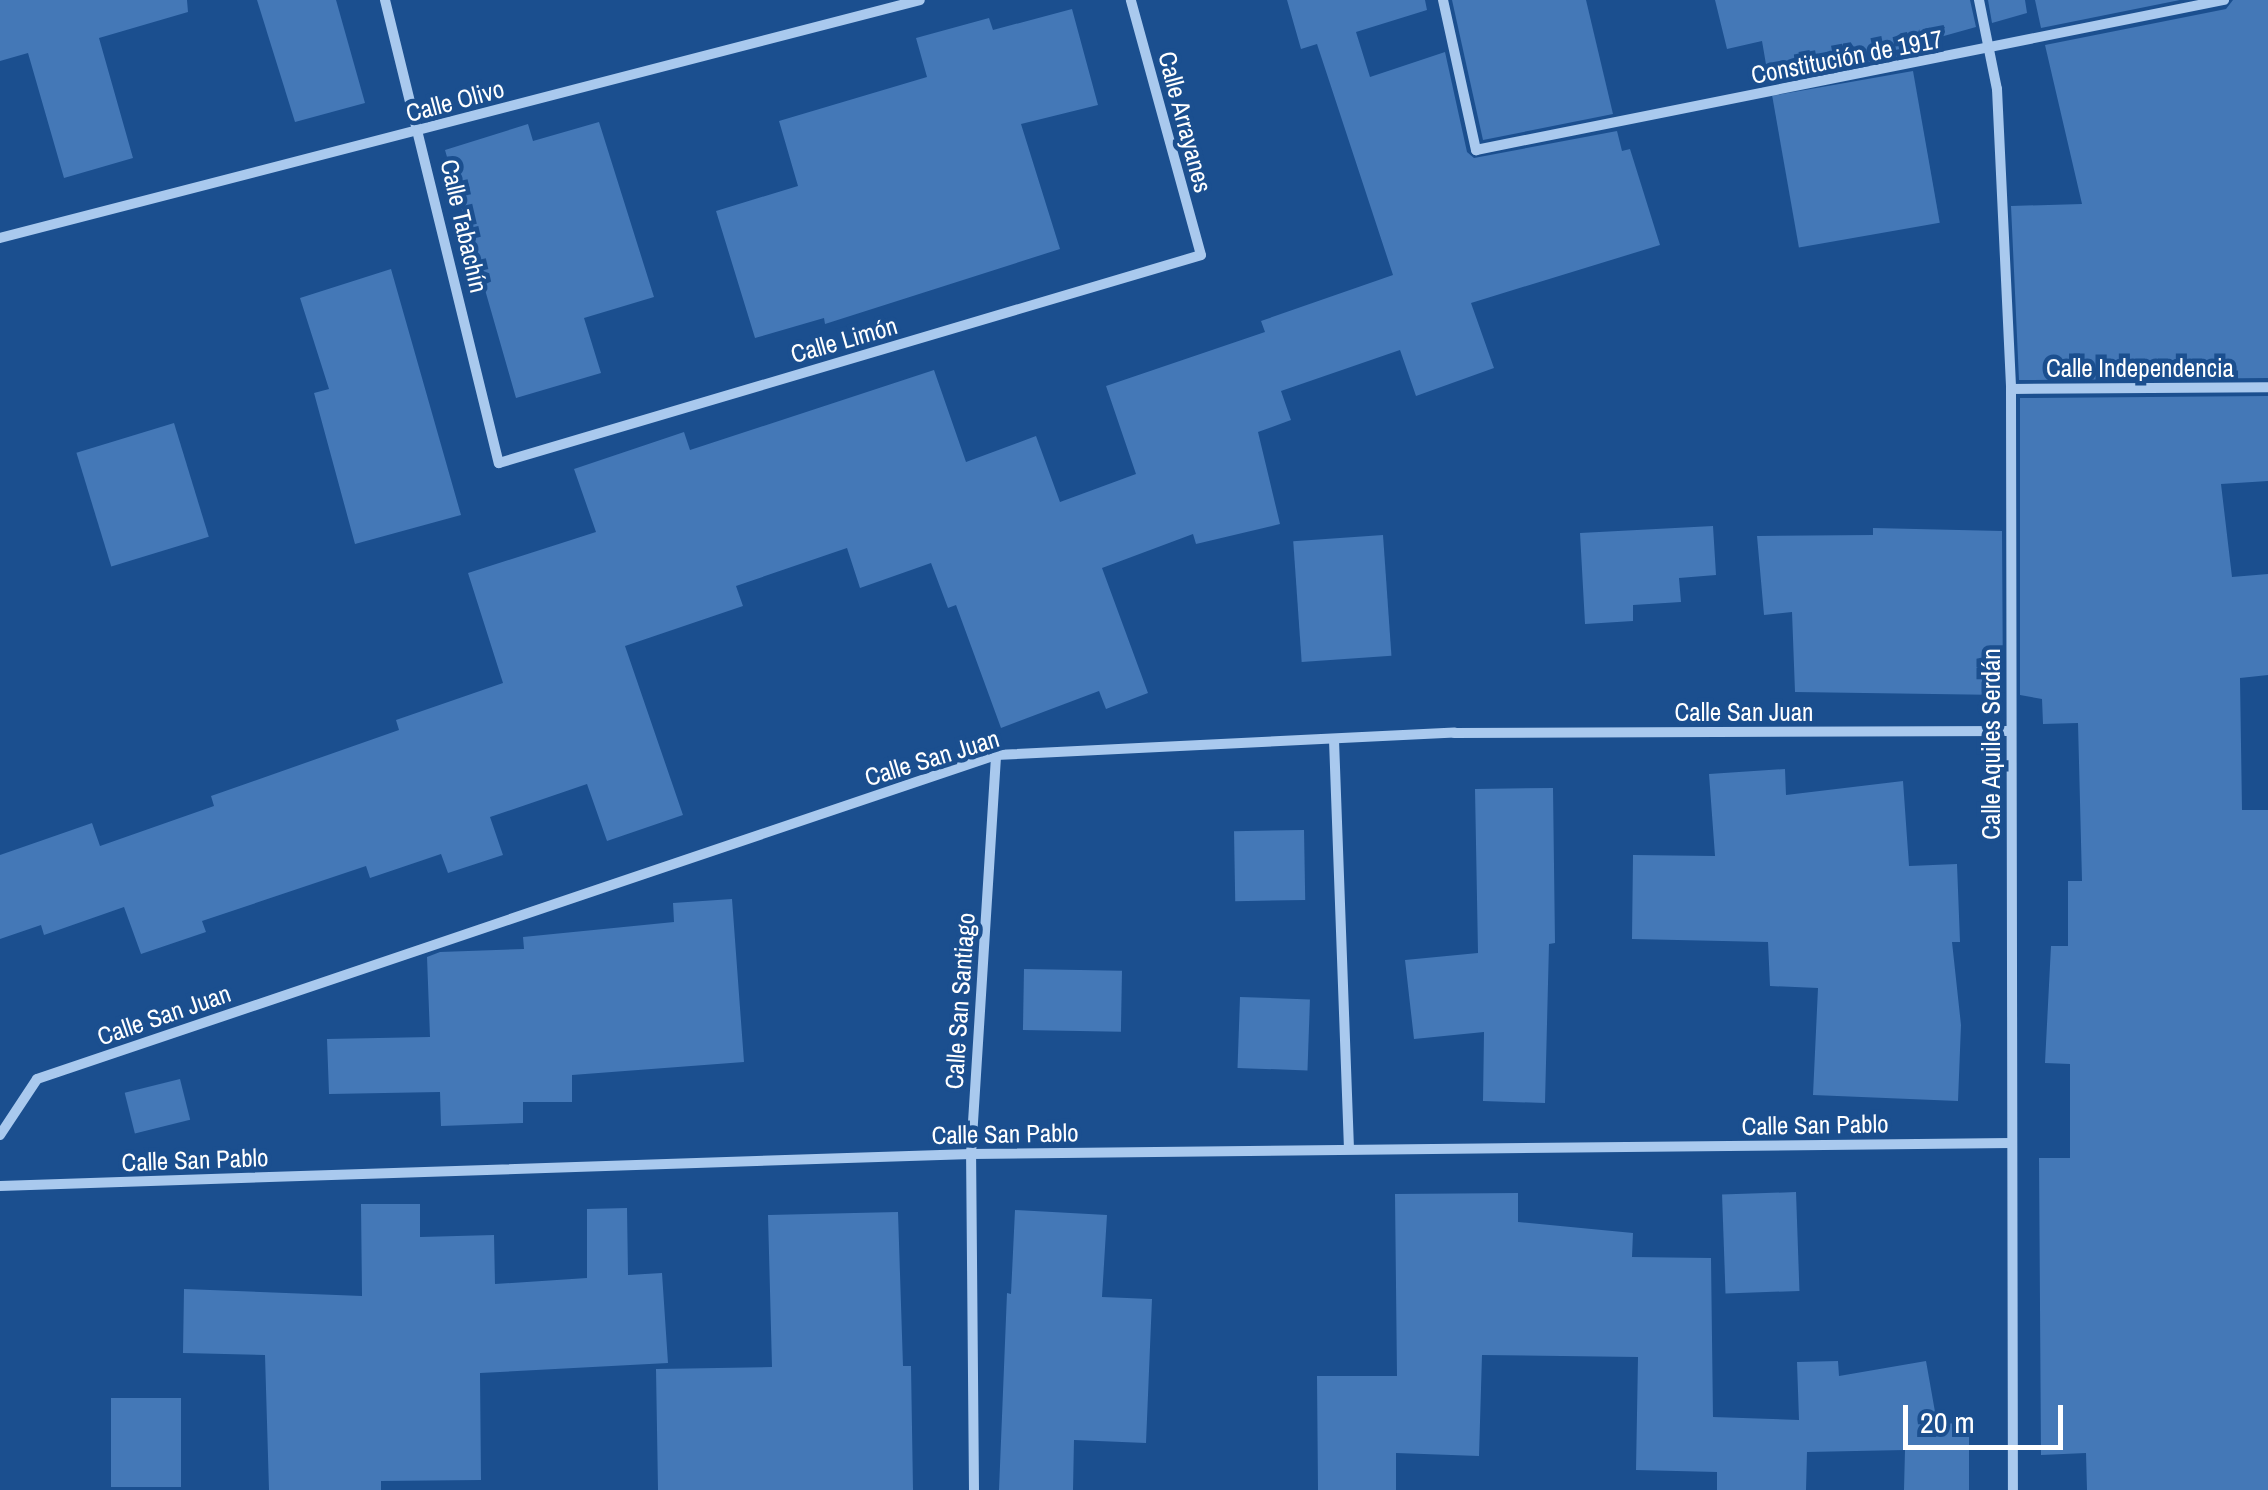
<!DOCTYPE html>
<html>
<head>
<meta charset="utf-8">
<style>
  body { margin:0 }
  #map { position:relative; width:2268px; height:1490px; overflow:hidden; background:#1b4f8f; font-family:"Archivo Narrow",sans-serif }
  div>[style] { position:absolute }
  [style*='--x'] { left:calc(var(--x)*1px); top:calc(var(--y)*1px); width:calc(var(--w)*1px); rotate:calc(var(--a)*1deg) }
  .building>* { inset:0; background:#4478b7; transform-origin:0 0 }
  .street>* { height:10px; margin:-5px; padding:0 5px; transform-origin:5px; border-radius:5px; background:#a9c9ee }
  span { translate:-50% -50%; white-space:nowrap; text-align:center; line-height:1.15; -webkit-text-stroke:9px #1b4f8f; paint-order:stroke }
  .street-label { font-size:25px; color:#fff }
  .scale { position:absolute; left:1903px; top:1405px; width:160px; height:45px; box-sizing:border-box; border:5px solid #fff; border-top:0; padding-left:12px; font-size:30px; line-height:35px; white-space:nowrap; color:#fff; -webkit-text-stroke:8px #1b4f8f; paint-order:stroke }
</style>
</head>
<body>
<div id="map">
  <div class="building">
    <i style="clip-path:polygon(0 0,187px 0,188px 12px,99px 38px,133px 158px,64px 178px,28px 53px,0 61px)"></i>
    <i style="clip-path:polygon(257px 0,336px 0,365px 103px,295px 122px)"></i>
    <i style="clip-path:polygon(1287px 0,1425px 0,1427px 10px,1356px 32px,1370px 77px,1445px 52px,1467px 152px,1474px 158px,1617px 131px,1622px 151px,1630px 149px,1660px 245px,1471px 303px,1494px 368px,1416px 396px,1400px 350px,1281px 391px,1291px 420px,1258px 432px,1280px 524px,1196px 544px,1193px 534px,1102px 568px,1148px 693px,1106px 709px,1099px 691px,1001px 728px,956px 605px,948px 608px,931px 563px,860px 588px,847px 548px,736px 586px,743px 606px,625px 646px,683px 815px,607px 841px,587px 784px,490px 817px,503px 855px,448px 873px,441px 854px,370px 878px,366px 866px,202px 921px,206px 932px,141px 954px,124px 907px,44px 935px,41px 925px,0 939px,0 855px,92px 823px,100px 846px,214px 806px,211px 796px,399px 730px,396px 720px,503px 683px,468px 573px,596px 532px,574px 469px,684px 432px,690px 450px,934px 370px,966px 462px,1036px 436px,1060px 502px,1136px 474px,1106px 386px,1265px 332px,1261px 321px,1393px 275px,1317px 44px,1301px 49px)"></i>
    <i style="clip-path:polygon(1452px 0,1586px 0,1613px 114px,1483px 140px)"></i>
    <i style="clip-path:polygon(1715px 0,1970px 0,1976px 27px,1908px 46px,1910px 54px,1769px 82px,1762px 41px,1727px 49px)"></i>
    <i style="clip-path:polygon(1988px 0,2025px 0,2027px 13px,1992px 23px)"></i>
    <i style="clip-path:polygon(2035px 0,2180px 0,2041px 28px)"></i>
    <i style="clip-path:polygon(2233px 0,2268px 0,2268px 378px,2019px 380px,2011px 206px,2082px 204px,2045px 45px,2226px 9px)"></i>
    <i style="clip-path:polygon(1072px 9px,1098px 105px,1021px 124px,1060px 249px,825px 324px,824px 318px,755px 338px,716px 211px,798px 186px,779px 121px,927px 77px,916px 38px,989px 18px,993px 30px)"></i>
    <i style="left:1913px;top:71px;width:154px;height:143px;rotate:80deg"></i>
    <i style="clip-path:polygon(599px 122px,654px 297px,584px 318px,601px 373px,516px 398px,445px 150px,528px 124px,533px 141px)"></i>
    <i style="clip-path:polygon(391px 269px,461px 515px,355px 544px,314px 393px,329px 389px,300px 298px)"></i>
    <i style="clip-path:polygon(2268px 396px,2268px 481px,2221px 484px,2232px 577px,2268px 574px,2268px 675px,2240px 678px,2242px 810px,2268px 810px,2268px 1490px,2087px 1490px,2086px 1453px,2041px 1455px,2039px 1158px,2070px 1158px,2070px 1064px,2045px 1063px,2051px 946px,2068px 946px,2068px 881px,2082px 881px,2078px 723px,2043px 724px,2042px 699px,2020px 695px,2020px 398px)"></i>
    <i style="left:174px;top:423px;width:119px;height:102px;rotate:73deg"></i>
    <i style="clip-path:polygon(1713px 526px,1716px 575px,1679px 578px,1681px 602px,1633px 605px,1633px 621px,1585px 624px,1580px 533px)"></i>
    <i style="clip-path:polygon(1873px 528px,2002px 531px,2003px 695px,1795px 692px,1792px 612px,1764px 615px,1757px 536px,1873px 535px)"></i>
    <i style="left:1383px;top:535px;width:121px;height:90px;rotate:86deg"></i>
    <i style="clip-path:polygon(1785px 769px,1786px 795px,1903px 781px,1909px 866px,1957px 864px,1960px 942px,1952px 942px,1961px 1025px,1958px 1101px,1813px 1095px,1818px 988px,1770px 986px,1768px 942px,1632px 939px,1633px 855px,1715px 856px,1709px 774px)"></i>
    <i style="clip-path:polygon(1553px 788px,1555px 943px,1549px 944px,1545px 1103px,1483px 1101px,1484px 1032px,1414px 1039px,1405px 960px,1478px 953px,1475px 789px)"></i>
    <i style="left:1304px;top:830px;width:70px;height:70px;rotate:89deg"></i>
    <i style="clip-path:polygon(732px 899px,744px 1062px,572px 1075px,572px 1102px,523px 1102px,523px 1123px,441px 1126px,440px 1092px,329px 1094px,327px 1039px,430px 1037px,427px 957px,440px 952px,524px 949px,523px 937px,674px 922px,673px 903px)"></i>
    <i style="left:1024px;top:969px;width:98px;height:61px;rotate:1deg"></i>
    <i style="left:1240px;top:997px;width:70px;height:71px;rotate:2deg"></i>
    <i style="left:180px;top:1079px;width:42px;height:57px;rotate:76deg"></i>
    <i style="left:1796px;top:1192px;width:99px;height:74px;rotate:88deg"></i>
    <i style="clip-path:polygon(1518px 1193px,1518px 1222px,1633px 1233px,1632px 1257px,1711px 1258px,1713px 1417px,1799px 1420px,1797px 1362px,1838px 1361px,1839px 1376px,1926px 1361px,1937px 1423px,1969px 1424px,1969px 1490px,1904px 1490px,1905px 1450px,1807px 1452px,1806px 1490px,1717px 1490px,1717px 1472px,1636px 1470px,1638px 1357px,1482px 1355px,1479px 1456px,1396px 1453px,1396px 1490px,1318px 1490px,1317px 1376px,1397px 1376px,1395px 1194px)"></i>
    <i style="clip-path:polygon(361px 1204px,420px 1204px,420px 1237px,494px 1235px,495px 1284px,587px 1278px,587px 1209px,627px 1208px,628px 1275px,662px 1273px,668px 1363px,480px 1373px,481px 1480px,381px 1481px,381px 1490px,269px 1490px,265px 1355px,183px 1353px,184px 1289px,362px 1296px)"></i>
    <i style="clip-path:polygon(1015px 1210px,1107px 1215px,1102px 1297px,1152px 1299px,1146px 1443px,1074px 1440px,1073px 1490px,999px 1490px,1007px 1293px,1011px 1294px)"></i>
    <i style="clip-path:polygon(898px 1212px,903px 1366px,911px 1366px,913px 1490px,658px 1490px,656px 1369px,772px 1367px,768px 1215px)"></i>
    <i style="left:111px;top:1398px;width:70px;height:89px"></i>
  </div>
  <div class="street">
    <i style="--x:385;--y:0;--w:477;--a:76.2"></i>
    <i style="--x:499;--y:463;--w:732;--a:-16.5"></i>
    <i style="--x:1201;--y:255;--w:264;--a:-105.4"></i>
    <i style="--x:1443;--y:0;--w:154;--a:77.6"></i>
    <i style="--x:1476;--y:150;--w:763;--a:-11.34"></i>
    <i style="--x:1979;--y:0;--w:91;--a:78.6"></i>
    <i style="--x:1997;--y:89;--w:300;--a:87.3"></i>
    <i style="--x:2011;--y:389;--w:1101;--a:89.9"></i>
    <i style="--x:0;--y:238;--w:950;--a:-14.5"></i>
    <i style="--x:2011;--y:389;--w:257;--a:-0.4"></i>
    <i style="--x:1334;--y:740;--w:409;--a:87.9"></i>
    <i style="--x:0;--y:1135;--w:67;--a:-56.5"></i>
    <i style="--x:37;--y:1079;--w:1012;--a:-18.67"></i>
    <i style="--x:996;--y:755;--w:459;--a:-2.8"></i>
    <i style="--x:1454;--y:733;--w:557;--a:-0.21"></i>
    <i style="--x:0;--y:1186;--w:972;--a:-1.89"></i>
    <i style="--x:971;--y:1154;--w:1040;--a:-0.61"></i>
    <i style="--x:974;--y:1490;--w:336;--a:-90.5"></i>
    <i style="--x:971;--y:1154;--w:400;--a:-86.4"></i>
  </div>
  <div class="street-label">
    <span style="left:1847px;top:57px;rotate:-11deg">Constitución de 1917</span>
    <span style="left:455px;top:101px;rotate:-15deg">Calle Olivo</span>
    <span style="left:1185px;top:122px;rotate:75deg">Calle Arrayanes</span>
    <span style="left:464px;top:226px;rotate:77deg">Calle Tabachín</span>
    <span style="left:844px;top:340px;rotate:-16deg">Calle Limón</span>
    <span style="left:2140px;top:368px">Calle Independencia</span>
    <span style="left:1744px;top:712px">Calle San Juan</span>
    <span style="left:1991px;top:744px;rotate:-90deg">Calle Aquiles Serdán</span>
    <span style="left:932px;top:758px;rotate:-17deg">Calle San Juan</span>
    <span style="left:960px;top:1001px;rotate:-86deg">Calle San Santiago</span>
    <span style="left:164px;top:1015px;rotate:-19deg">Calle San Juan</span>
    <span style="left:1815px;top:1125px;rotate:-1deg">Calle San Pablo</span>
    <span style="left:1005px;top:1134px;rotate:-1deg">Calle San Pablo</span>
    <span style="left:195px;top:1160px;rotate:-2deg">Calle San Pablo</span>
  </div>
  <div class="scale">20 m</div>
</div>
</body>
</html>
